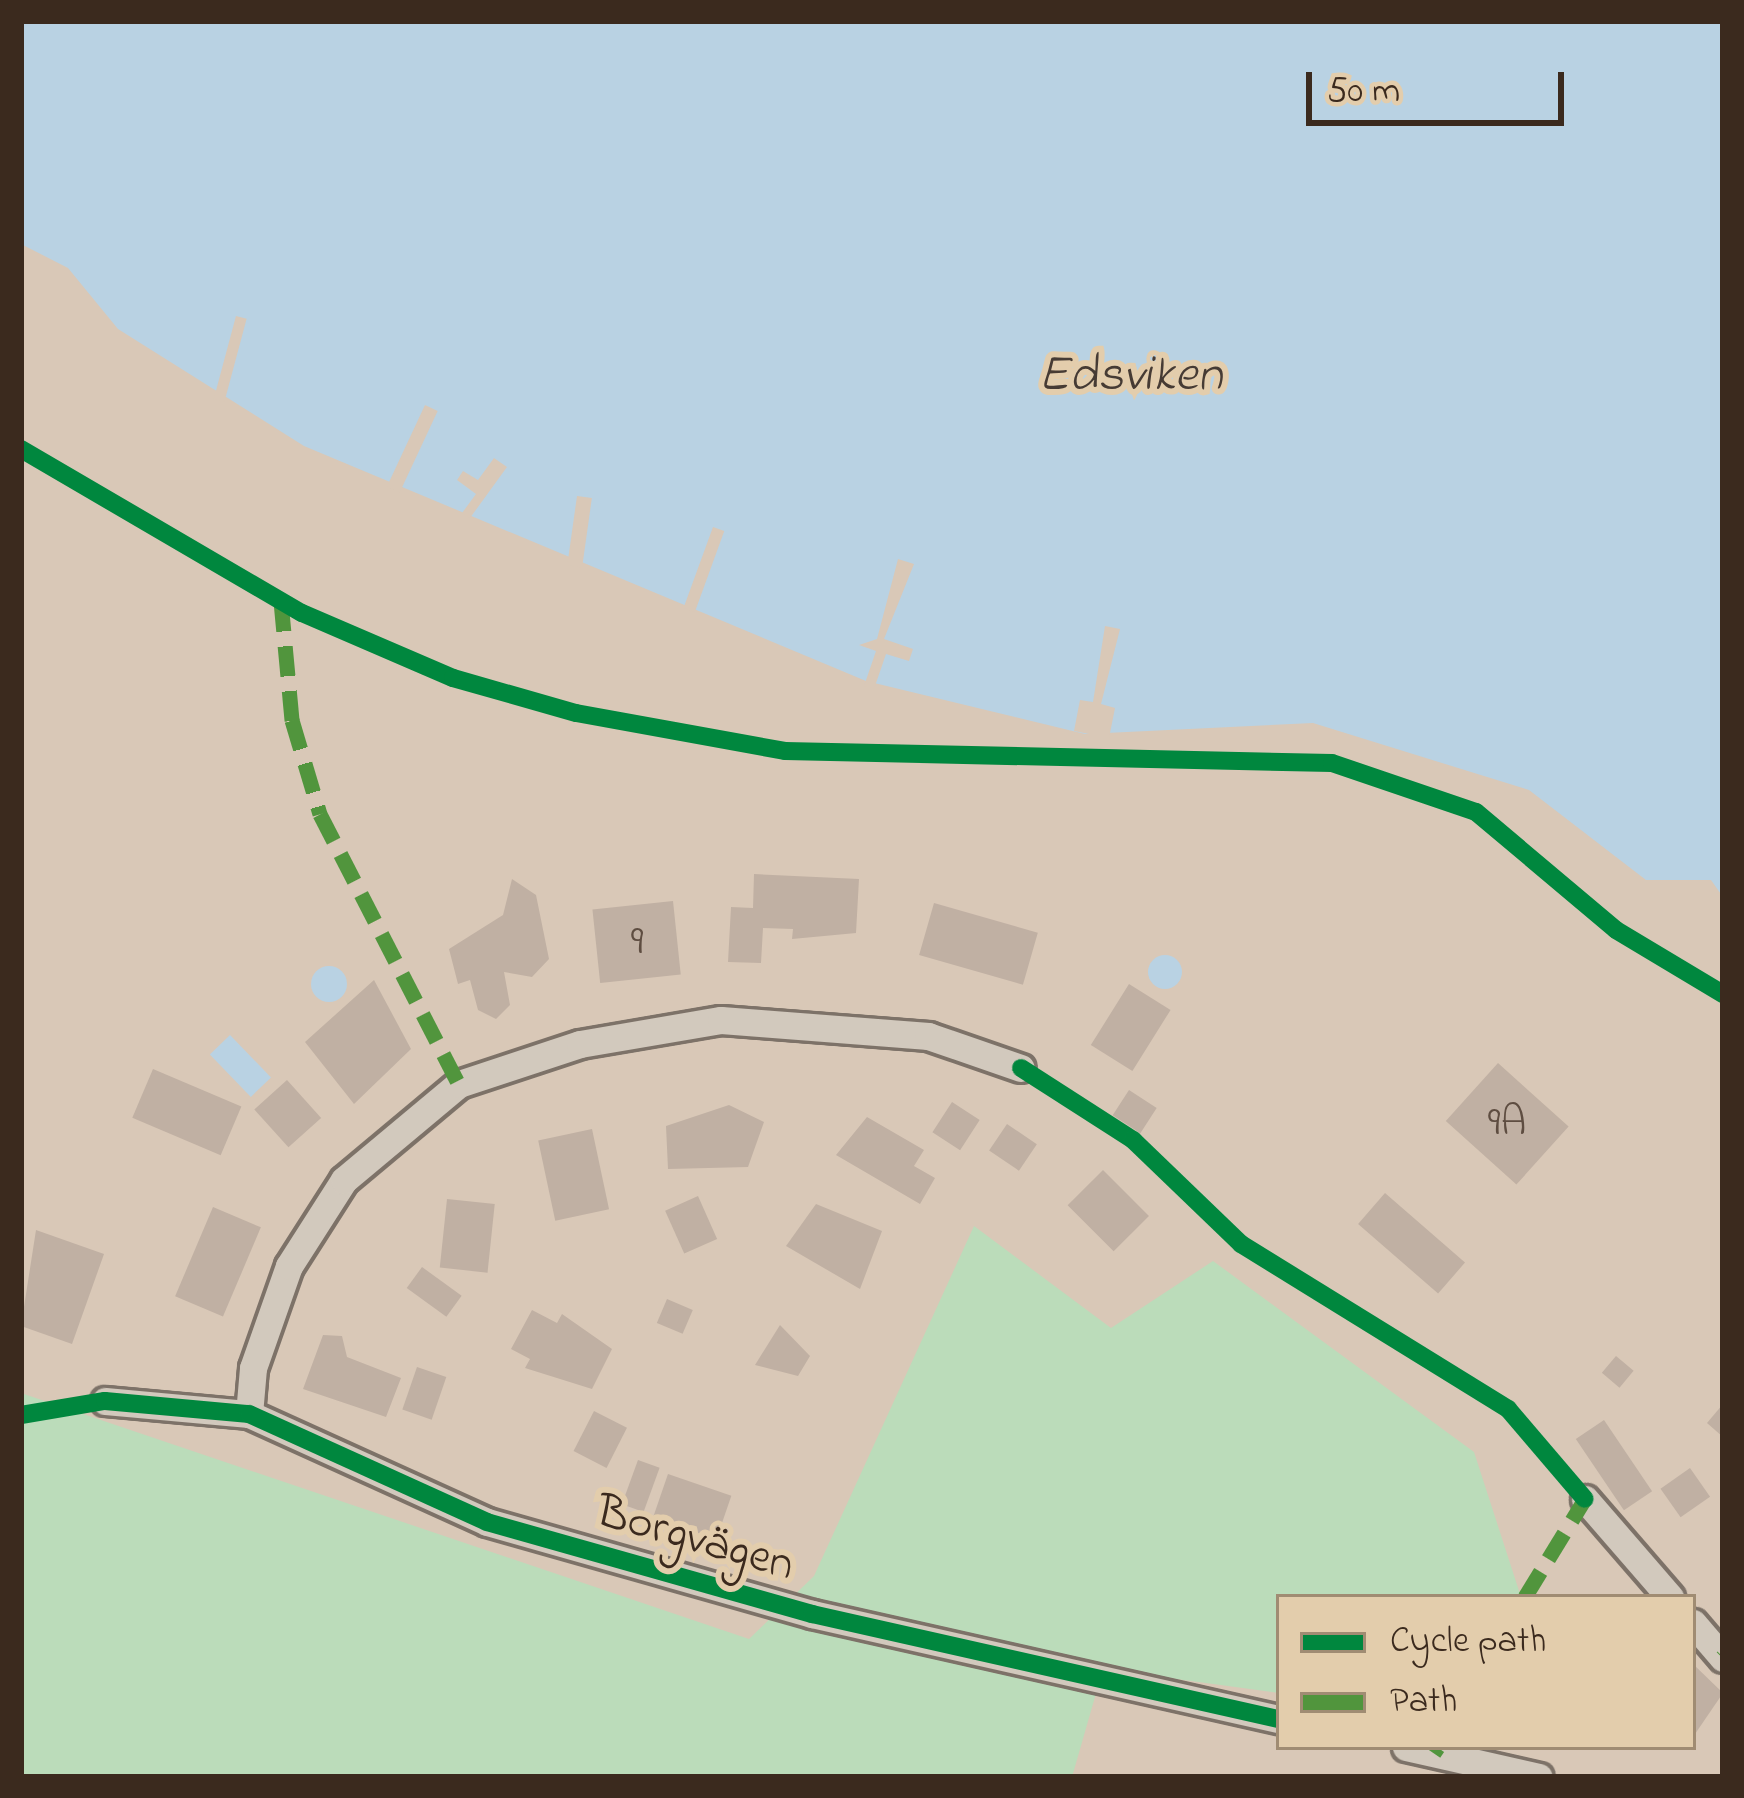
<!DOCTYPE html>
<html>
<head>
<meta charset="utf-8">
<style>
  body { margin:0 }
  #map { position:relative; width:1744px; height:1798px; overflow:hidden; background:#d9c8b7; font-family:"Indie Flower",sans-serif }
  div>[style] { position:absolute }
  [style*='--x'] { left:calc(var(--x)*1px); top:calc(var(--y)*1px); width:calc(var(--w)*1px); rotate:calc(var(--a)*1deg) }
  .green>* { inset:0; background:#bbdcba }
  .water>* { inset:0; background:#b9d2e3; transform-origin:0 0 }
  .round { border-radius:50% }
  .pier>* { inset:0; background:#d9c8b7; transform-origin:0 0 }
  .building>* { inset:0; background:#c0b0a3; transform-origin:0 0 }
  .roads { filter:drop-shadow(3px 0 #7d7268) drop-shadow(-3px 0 #7d7268) drop-shadow(0 3px #7d7268) drop-shadow(0 -3px #7d7268) }
  .street>* { height:27px; margin:-13.5px; padding:0 13.5px; transform-origin:13.5px; border-radius:13.5px; background:#d2c9bd }
  .quiet>* { height:15px; margin-top:-7.5px; transform-origin:0; background:repeating-linear-gradient(90deg,#51953d 0 30px,transparent 0 45px) }
  .cycleway>* { height:18px; margin:-9px; padding:0 9px; transform-origin:9px; border-radius:9px; background:#00873e }
  span { translate:-50% -50%; white-space:nowrap; text-align:center; line-height:1.15; -webkit-text-stroke:12px #e3cdac; paint-order:stroke }
  .number-label { font-size:42px; color:#5e4d41 }
  .number-label span { -webkit-text-stroke-width:0 }
  .street-label { font-size:48px; color:#3b2a1e }
  .water-label { font-size:51px; color:#463b34; font-style:italic }
  .frame { position:absolute; inset:0; border:24px solid #3b2a1e; pointer-events:none }
  .legend { position:absolute; left:1276px; top:1594px; width:420px; height:156px; box-sizing:border-box; background:#e3cdac; border:3px solid #a08c73; margin:0; padding:15px 21px; list-style:none; font-size:36px; color:#3b2a1e }
  .legend li { display:flex; align-items:center; gap:24px; height:60px }
  .legend b { width:60px; border:3px solid #a08c73 }
  .scale { position:absolute; left:1306px; top:72px; width:258px; height:54px; box-sizing:border-box; border:6px solid #3b2a1e; border-top:0; padding-left:15px; font-size:36px; line-height:42px; white-space:nowrap; color:#3b2a1e; -webkit-text-stroke:9px #e3cdac; paint-order:stroke }
</style>
</head>
<body>
<div id="map">
  <div class="green">
    <i style="clip-path:polygon(974px 1226px,1111px 1328px,1213px 1261px,1474px 1452px,1521px 1597px,1279px 1597px,1279px 1693px,1103px 1669px,1072px 1777px,21px 1777px,21px 1393px,749px 1639px,814px 1576px)"></i>
  </div>
  <div class="water">
    <i style="clip-path:polygon(21px 21px,1723px 21px,1723px 897px,1711px 880px,1646px 880px,1529px 790px,1313px 723px,1085px 734px,866px 681px,304px 446px,118px 329px,68px 268px,21px 244px)"></i>
    <i class="round" style="left:1148px;top:955px;width:34px;height:34px"></i>
    <i class="round" style="left:311px;top:966px;width:36px;height:36px"></i>
    <i style="left:230px;top:1035px;width:59px;height:28px;rotate:46deg"></i>
  </div>
  <div class="pier">
    <i style="left:236px;top:316px;width:11px;height:86px;rotate:15deg"></i>
    <i style="left:425px;top:405px;width:14px;height:90px;rotate:25deg"></i>
    <i style="clip-path:polygon(494px 458px,507px 467px,470px 518px,462px 513px,476px 494px,457px 480px,463px 471px,478px 480px)"></i>
    <i style="left:577px;top:496px;width:15px;height:70px;rotate:8deg"></i>
    <i style="left:713px;top:527px;width:12px;height:86px;rotate:20deg"></i>
    <i style="clip-path:polygon(898px 559px,914px 564px,884px 639px,913px 649px,909px 661px,886px 654px,874px 689px,864px 686px,876px 651px,859px 645px,877px 639px)"></i>
    <i style="clip-path:polygon(1105px 626px,1120px 629px,1101px 704px,1115px 708px,1109px 738px,1074px 731px,1080px 700px,1093px 702px)"></i>
  </div>
  <div class="building">
    <i style="clip-path:polygon(754px 874px,859px 879px,856px 933px,792px 939px,793px 929px,763px 928px,761px 963px,728px 962px,731px 907px,753px 908px)"></i>
    <i style="clip-path:polygon(512px 879px,536px 895px,549px 959px,532px 977px,504px 972px,510px 1005px,496px 1019px,478px 1010px,470px 980px,458px 984px,449px 949px,503px 915px)"></i>
    <i style="left:673px;top:901px;width:74px;height:81px;rotate:84deg"></i>
    <i style="left:934px;top:903px;width:108px;height:54px;rotate:16deg"></i>
    <i style="clip-path:polygon(374px 980px,411px 1049px,354px 1104px,305px 1042px)"></i>
    <i style="left:1129px;top:984px;width:49px;height:72px;rotate:32deg"></i>
    <i style="left:1498px;top:1063px;width:95px;height:78px;rotate:42deg"></i>
    <i style="left:153px;top:1069px;width:96px;height:53px;rotate:23deg"></i>
    <i style="left:287px;top:1080px;width:51px;height:44px;rotate:48deg"></i>
    <i style="left:1129px;top:1090px;width:33px;height:30px;rotate:33deg"></i>
    <i style="left:952px;top:1102px;width:33px;height:36px;rotate:33deg"></i>
    <i style="clip-path:polygon(729px 1105px,764px 1122px,748px 1167px,668px 1169px,666px 1126px)"></i>
    <i style="clip-path:polygon(867px 1117px,924px 1150px,914px 1166px,935px 1178px,920px 1204px,836px 1155px)"></i>
    <i style="left:1007px;top:1124px;width:36px;height:32px;rotate:34deg"></i>
    <i style="left:592px;top:1129px;width:82px;height:55px;rotate:78deg"></i>
    <i style="left:1103px;top:1170px;width:65px;height:50px;rotate:45deg"></i>
    <i style="left:1385px;top:1193px;width:106px;height:41px;rotate:41deg"></i>
    <i style="left:698px;top:1196px;width:47px;height:36px;rotate:66deg"></i>
    <i style="left:447px;top:1199px;width:48px;height:69px;rotate:6deg"></i>
    <i style="clip-path:polygon(816px 1204px,882px 1231px,860px 1289px,786px 1246px)"></i>
    <i style="left:213px;top:1207px;width:52px;height:97px;rotate:23deg"></i>
    <i style="clip-path:polygon(36px 1230px,104px 1254px,72px 1344px,21px 1326px)"></i>
    <i style="left:422px;top:1267px;width:49px;height:26px;rotate:36deg"></i>
    <i style="left:667px;top:1299px;width:28px;height:26px;rotate:23deg"></i>
    <i style="clip-path:polygon(532px 1310px,557px 1323px,562px 1314px,612px 1349px,592px 1389px,525px 1368px,530px 1359px,511px 1349px)"></i>
    <i style="clip-path:polygon(780px 1325px,810px 1356px,798px 1376px,755px 1365px)"></i>
    <i style="clip-path:polygon(323px 1335px,342px 1336px,347px 1357px,401px 1378px,386px 1417px,303px 1389px)"></i>
    <i style="left:1616px;top:1356px;width:23px;height:22px;rotate:40deg"></i>
    <i style="left:417px;top:1367px;width:31px;height:45px;rotate:19deg"></i>
    <i style="clip-path:polygon(1723px 1404px,1723px 1437px,1707px 1423px)"></i>
    <i style="left:594px;top:1411px;width:37px;height:45px;rotate:27deg"></i>
    <i style="left:1604px;top:1420px;width:86px;height:34px;rotate:56deg"></i>
    <i style="left:638px;top:1460px;width:23px;height:47px;rotate:20deg"></i>
    <i style="left:1690px;top:1468px;width:35px;height:36px;rotate:55deg"></i>
    <i style="left:668px;top:1474px;width:67px;height:46px;rotate:19deg"></i>
    <i style="clip-path:polygon(1693px 1664px,1723px 1693px,1693px 1737px)"></i>
  </div>
  <div class="roads">
    <div class="street">
      <i style="--x:105;--y:1401;--w:145;--a:5.2"></i>
      <i style="--x:249;--y:1414;--w:261;--a:24.4"></i>
      <i style="--x:487;--y:1522;--w:338;--a:15.8"></i>
      <i style="--x:812;--y:1614;--w:479;--a:12.7"></i>
      <i style="--x:249;--y:1414;--w:46;--a:-85"></i>
      <i style="--x:253;--y:1368;--w:108;--a:-70.6"></i>
      <i style="--x:289;--y:1266;--w:102;--a:-57.4"></i>
      <i style="--x:344;--y:1180;--w:150;--a:-39.9"></i>
      <i style="--x:459;--y:1084;--w:127;--a:-18.3"></i>
      <i style="--x:580;--y:1044;--w:143;--a:-9.7"></i>
      <i style="--x:721;--y:1020;--w:208;--a:4.4"></i>
      <i style="--x:928;--y:1036;--w:98;--a:19"></i>
      <i style="--x:1585;--y:1499;--w:130;--a:49.1"></i>
      <i style="--x:1693;--y:1623;--w:46;--a:49.4"></i>
      <i style="--x:1406;--y:1747;--w:136;--a:12.7"></i>
    </div>
  </div>
  <div class="quiet">
    <i style="--x:281;--y:601;--w:120;--a:84.7"></i>
    <i style="--x:292;--y:720;--w:98;--a:73.4"></i>
    <i style="--x:320;--y:814;--w:304;--a:62.8"></i>
    <i style="--x:1525;--y:1597;--w:115;--a:-58.5"></i>
    <i style="--x:1722;--y:1657;--w:1;--a:-45"></i>
    <i style="--x:1434;--y:1753;--w:7;--a:-56"></i>
  </div>
  <div class="cycleway">
    <i style="--x:21;--y:449;--w:325;--a:30.3"></i>
    <i style="--x:302;--y:613;--w:164;--a:23.3"></i>
    <i style="--x:453;--y:678;--w:128;--a:15.9"></i>
    <i style="--x:576;--y:713;--w:212;--a:10.3"></i>
    <i style="--x:785;--y:751;--w:547;--a:1.26"></i>
    <i style="--x:1332;--y:763;--w:152;--a:18.8"></i>
    <i style="--x:1476;--y:812;--w:183;--a:40.1"></i>
    <i style="--x:1616;--y:930;--w:125;--a:30.9"></i>
    <i style="--x:1021;--y:1068;--w:133;--a:32.7"></i>
    <i style="--x:1133;--y:1140;--w:150;--a:43.9"></i>
    <i style="--x:1241;--y:1244;--w:314;--a:31.7"></i>
    <i style="--x:1508;--y:1409;--w:118;--a:49.5"></i>
    <i style="--x:21;--y:1415;--w:85;--a:-9.5"></i>
    <i style="--x:105;--y:1401;--w:145;--a:5.2"></i>
    <i style="--x:249;--y:1414;--w:261;--a:24.4"></i>
    <i style="--x:487;--y:1522;--w:338;--a:15.8"></i>
    <i style="--x:812;--y:1614;--w:479;--a:12.7"></i>
  </div>
  <div class="number-label">
    <span style="left:637px;top:943px">9</span>
    <span style="left:1507px;top:1124px">9A</span>
  </div>
  <div class="street-label">
    <span style="left:695px;top:1540px;rotate:16deg">Borgvägen</span>
  </div>
  <div class="water-label">
    <span style="left:1130px;top:377px">Edsviken</span>
  </div>
  <div class="frame"></div>
  <ul class="legend">
  <li><b style="height:15px;background:#00873e"></b>Cycle path</li>
  <li><b style="height:15px;background:#51953d"></b>Path</li>
  </ul>
  <div class="scale">50 m</div>
</div>
</body>
</html>
